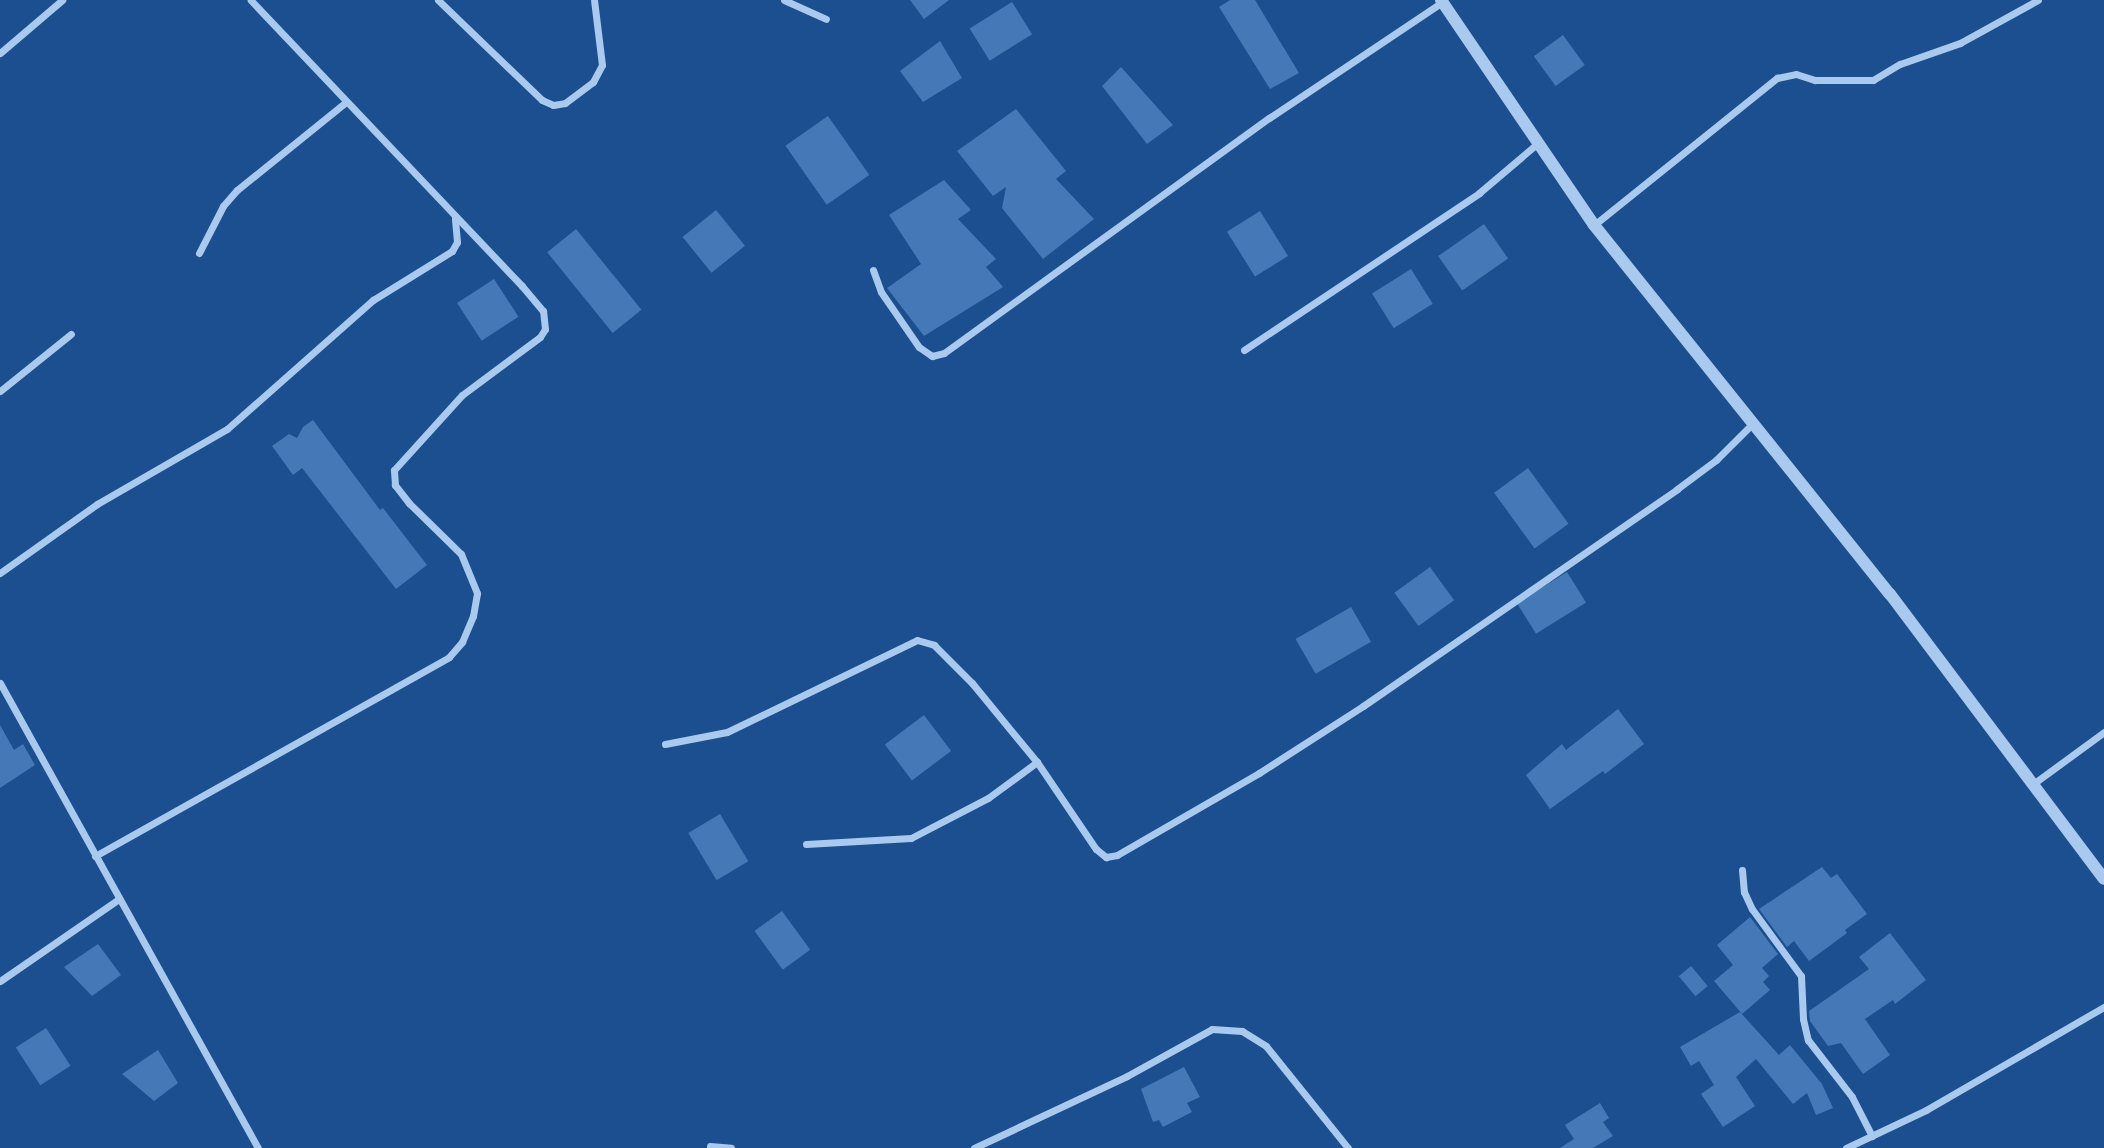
<!DOCTYPE html>
<html>
<head>
<meta charset="utf-8">
<style>
  body { margin:0 }
  #map { position:relative; width:2104px; height:1148px; overflow:hidden; background:#1b4f8f; font-family:"Fira Sans Condensed",sans-serif }
  div>[style] { position:absolute }
  [style*='--x'] { left:calc(var(--x)*1px); top:calc(var(--y)*1px); width:calc(var(--w)*1px); rotate:calc(var(--a)*1deg) }
  .building>* { inset:0; background:#4478b7; transform-origin:0 0 }
  .minor>* { height:7px; margin:-3.5px; padding:0 3.5px; transform-origin:3.5px; border-radius:3.5px; background:#a9c9ee }
  .tertiary>* { height:12px; margin:-6px; padding:0 6px; transform-origin:6px; border-radius:6px; background:#a9c9ee }
  span { translate:-50% -50%; white-space:nowrap; text-align:center; line-height:1.15; -webkit-text-stroke:5px #1b4f8f; paint-order:stroke }
</style>
</head>
<body>
<div id="map">
  <div class="building">
    <i style="clip-path:polygon(910px 0,949px 0,924px 19px)"></i>
    <i style="clip-path:polygon(1230px 0,1255px 0,1299px 73px,1270px 89px,1219px 7px)"></i>
    <i style="left:1012px;top:2px;width:38px;height:50px;rotate:58deg"></i>
    <i style="left:1563px;top:35px;width:37px;height:36px;rotate:54deg"></i>
    <i style="clip-path:polygon(940px 41px,962px 78px,923px 102px,900px 71px)"></i>
    <i style="clip-path:polygon(1121px 67px,1173px 125px,1147px 144px,1102px 86px)"></i>
    <i style="clip-path:polygon(1016px 109px,1066px 171px,1056px 179px,1094px 219px,1043px 259px,1002px 208px,1006px 187px,993px 196px,957px 151px)"></i>
    <i style="left:828px;top:116px;width:72px;height:52px;rotate:55deg"></i>
    <i style="clip-path:polygon(944px 180px,971px 210px,958px 219px,996px 259px,986px 267px,1003px 287px,924px 336px,887px 288px,921px 264px,889px 215px)"></i>
    <i style="left:716px;top:210px;width:46px;height:43px;rotate:51deg"></i>
    <i style="left:1260px;top:211px;width:53px;height:39px;rotate:58deg"></i>
    <i style="left:1484px;top:224px;width:42px;height:56px;rotate:55deg"></i>
    <i style="left:576px;top:229px;width:104px;height:37px;rotate:51deg"></i>
    <i style="left:1411px;top:269px;width:41px;height:46px;rotate:58deg"></i>
    <i style="left:494px;top:279px;width:45px;height:44px;rotate:57deg"></i>
    <i style="clip-path:polygon(313px 420px,380px 510px,383px 508px,427px 565px,396px 589px,302px 468px,293px 475px,272px 446px,289px 434px,297px 438px,303px 427px)"></i>
    <i style="left:1528px;top:468px;width:69px;height:42px;rotate:54deg"></i>
    <i style="left:1430px;top:567px;width:41px;height:44px;rotate:54deg"></i>
    <i style="left:1567px;top:572px;width:36px;height:59px;rotate:58deg"></i>
    <i style="left:1351px;top:607px;width:40px;height:64px;rotate:60deg"></i>
    <i style="clip-path:polygon(1618px 709px,1644px 744px,1605px 774px,1603px 771px,1550px 809px,1526px 775px,1562px 744px,1566px 750px)"></i>
    <i style="left:924px;top:715px;width:45px;height:49px;rotate:53deg"></i>
    <i style="clip-path:polygon(0 725px,14px 750px,23px 744px,35px 765px,0 788px)"></i>
    <i style="left:720px;top:814px;width:55px;height:37px;rotate:59deg"></i>
    <i style="clip-path:polygon(1822px 867px,1831px 878px,1837px 874px,1867px 914px,1845px 930px,1847px 933px,1809px 961px,1794px 941px,1787px 947px,1759px 909px)"></i>
    <i style="left:782px;top:911px;width:48px;height:34px;rotate:54deg"></i>
    <i style="clip-path:polygon(1750px 917px,1778px 954px,1762px 968px,1769px 976px,1763px 982px,1770px 990px,1742px 1014px,1714px 981px,1733px 965px,1717px 945px)"></i>
    <i style="clip-path:polygon(1890px 933px,1926px 980px,1895px 1004px,1893px 1000px,1865px 1019px,1890px 1055px,1863px 1074px,1841px 1043px,1828px 1046px,1810px 1021px,1809px 1011px,1869px 969px,1859px 957px)"></i>
    <i style="clip-path:polygon(98px 944px,121px 975px,92px 996px,64px 967px)"></i>
    <i style="left:1691px;top:966px;width:26px;height:16px;rotate:50deg"></i>
    <i style="clip-path:polygon(1740px 1012px,1779px 1055px,1790px 1045px,1822px 1084px,1833px 1108px,1816px 1115px,1807px 1093px,1793px 1104px,1756px 1059px,1736px 1077px,1755px 1106px,1723px 1127px,1701px 1094px,1714px 1085px,1699px 1061px,1691px 1066px,1680px 1047px)"></i>
    <i style="left:46px;top:1028px;width:45px;height:36px;rotate:57deg"></i>
    <i style="clip-path:polygon(158px 1050px,178px 1083px,154px 1101px,122px 1074px)"></i>
    <i style="clip-path:polygon(1184px 1067px,1200px 1097px,1187px 1103px,1192px 1112px,1163px 1127px,1159px 1120px,1153px 1122px,1141px 1089px)"></i>
    <i style="clip-path:polygon(1600px 1103px,1609px 1118px,1603px 1122px,1613px 1136px,1593px 1148px,1560px 1148px,1574px 1139px,1565px 1125px)"></i>
  </div>
  <div class="minor">
    <i style="--x:438;--y:0;--w:144;--a:43.9"></i>
    <i style="--x:542;--y:100;--w:12;--a:24"></i>
    <i style="--x:553;--y:105;--w:12;--a:-9"></i>
    <i style="--x:565;--y:103;--w:35;--a:-37"></i>
    <i style="--x:593;--y:82;--w:19;--a:-62"></i>
    <i style="--x:602;--y:65;--w:65;--a:-97"></i>
    <i style="--x:784;--y:0;--w:46;--a:24.3"></i>
    <i style="--x:0;--y:53;--w:82;--a:-40.5"></i>
    <i style="--x:1594;--y:225;--w:235;--a:-38.8"></i>
    <i style="--x:1777;--y:78;--w:19;--a:-12"></i>
    <i style="--x:1796;--y:74;--w:20;--a:18"></i>
    <i style="--x:1815;--y:80;--w:58;--a:0"></i>
    <i style="--x:1873;--y:80;--w:31;--a:-31"></i>
    <i style="--x:1900;--y:64;--w:64;--a:-19.3"></i>
    <i style="--x:1960;--y:43;--w:89;--a:-28.9"></i>
    <i style="--x:199;--y:253;--w:53;--a:-62.9"></i>
    <i style="--x:223;--y:206;--w:21;--a:-49"></i>
    <i style="--x:237;--y:190;--w:140;--a:-38.9"></i>
    <i style="--x:873;--y:270;--w:23;--a:70"></i>
    <i style="--x:881;--y:292;--w:67;--a:55.4"></i>
    <i style="--x:919;--y:347;--w:16;--a:35"></i>
    <i style="--x:932;--y:356;--w:12;--a:-14"></i>
    <i style="--x:944;--y:353;--w:401;--a:-35.9"></i>
    <i style="--x:1269;--y:118;--w:208;--a:-33.8"></i>
    <i style="--x:1244;--y:350;--w:283;--a:-33.7"></i>
    <i style="--x:1479;--y:193;--w:77;--a:-40.3"></i>
    <i style="--x:0;--y:391;--w:91;--a:-38.8"></i>
    <i style="--x:0;--y:573;--w:119;--a:-35.4"></i>
    <i style="--x:97;--y:504;--w:150;--a:-30"></i>
    <i style="--x:227;--y:429;--w:195;--a:-41.5"></i>
    <i style="--x:373;--y:300;--w:93;--a:-31.8"></i>
    <i style="--x:452;--y:251;--w:10;--a:-61"></i>
    <i style="--x:457;--y:242;--w:24;--a:-95"></i>
    <i style="--x:0;--y:683;--w:532;--a:60.98"></i>
    <i style="--x:665;--y:744;--w:63;--a:-11"></i>
    <i style="--x:727;--y:732;--w:211;--a:-25.8"></i>
    <i style="--x:917;--y:640;--w:18;--a:16"></i>
    <i style="--x:934;--y:645;--w:54;--a:45"></i>
    <i style="--x:972;--y:683;--w:102;--a:50.6"></i>
    <i style="--x:1037;--y:762;--w:105;--a:55.9"></i>
    <i style="--x:1096;--y:849;--w:13;--a:39"></i>
    <i style="--x:1106;--y:857;--w:11;--a:-10"></i>
    <i style="--x:1117;--y:855;--w:164;--a:-30"></i>
    <i style="--x:1259;--y:773;--w:124;--a:-32.8"></i>
    <i style="--x:1363;--y:706;--w:382;--a:-34.6"></i>
    <i style="--x:1677;--y:489;--w:49;--a:-36.6"></i>
    <i style="--x:1716;--y:460;--w:51;--a:-45"></i>
    <i style="--x:2033;--y:784;--w:88;--a:-36.2"></i>
    <i style="--x:806;--y:844;--w:105;--a:-3.3"></i>
    <i style="--x:911;--y:838;--w:87;--a:-27.5"></i>
    <i style="--x:988;--y:798;--w:61;--a:-36.3"></i>
    <i style="--x:95;--y:856;--w:406;--a:-29.3"></i>
    <i style="--x:449;--y:657;--w:20;--a:-49"></i>
    <i style="--x:462;--y:642;--w:28;--a:-67"></i>
    <i style="--x:473;--y:616;--w:23;--a:-80"></i>
    <i style="--x:477;--y:593;--w:42;--a:-112.3"></i>
    <i style="--x:461;--y:554;--w:73;--a:-135.6"></i>
    <i style="--x:409;--y:503;--w:23;--a:-128"></i>
    <i style="--x:395;--y:485;--w:15;--a:-94"></i>
    <i style="--x:394;--y:470;--w:101;--a:-47.8"></i>
    <i style="--x:462;--y:395;--w:97;--a:-36.6"></i>
    <i style="--x:540;--y:337;--w:9;--a:-58"></i>
    <i style="--x:545;--y:329;--w:18;--a:-96"></i>
    <i style="--x:543;--y:311;--w:33;--a:-130"></i>
    <i style="--x:522;--y:286;--w:394;--a:-133.5"></i>
    <i style="--x:1742;--y:870;--w:22;--a:85"></i>
    <i style="--x:1744;--y:892;--w:19;--a:65"></i>
    <i style="--x:1752;--y:909;--w:83;--a:53.8"></i>
    <i style="--x:1801;--y:976;--w:43;--a:87.3"></i>
    <i style="--x:1803;--y:1019;--w:22;--a:77"></i>
    <i style="--x:1808;--y:1040;--w:72;--a:52.3"></i>
    <i style="--x:1852;--y:1097;--w:44;--a:62.9"></i>
    <i style="--x:0;--y:981;--w:145;--a:-34.6"></i>
    <i style="--x:710;--y:1146;--w:21;--a:5"></i>
    <i style="--x:974;--y:1148;--w:169;--a:-25.2"></i>
    <i style="--x:1127;--y:1076;--w:97;--a:-28.9"></i>
    <i style="--x:1212;--y:1029;--w:30;--a:4"></i>
    <i style="--x:1242;--y:1031;--w:28;--a:32"></i>
    <i style="--x:1266;--y:1046;--w:131;--a:51.2"></i>
    <i style="--x:1846;--y:1148;--w:89;--a:-25.4"></i>
    <i style="--x:1926;--y:1110;--w:206;--a:-30.1"></i>
  </div>
  <div class="tertiary">
    <i style="--x:1441;--y:0;--w:272;--a:55.8"></i>
    <i style="--x:1594;--y:225;--w:473;--a:51.3"></i>
    <i style="--x:1890;--y:594;--w:356;--a:53.1"></i>
  </div>
</div>
</body>
</html>
